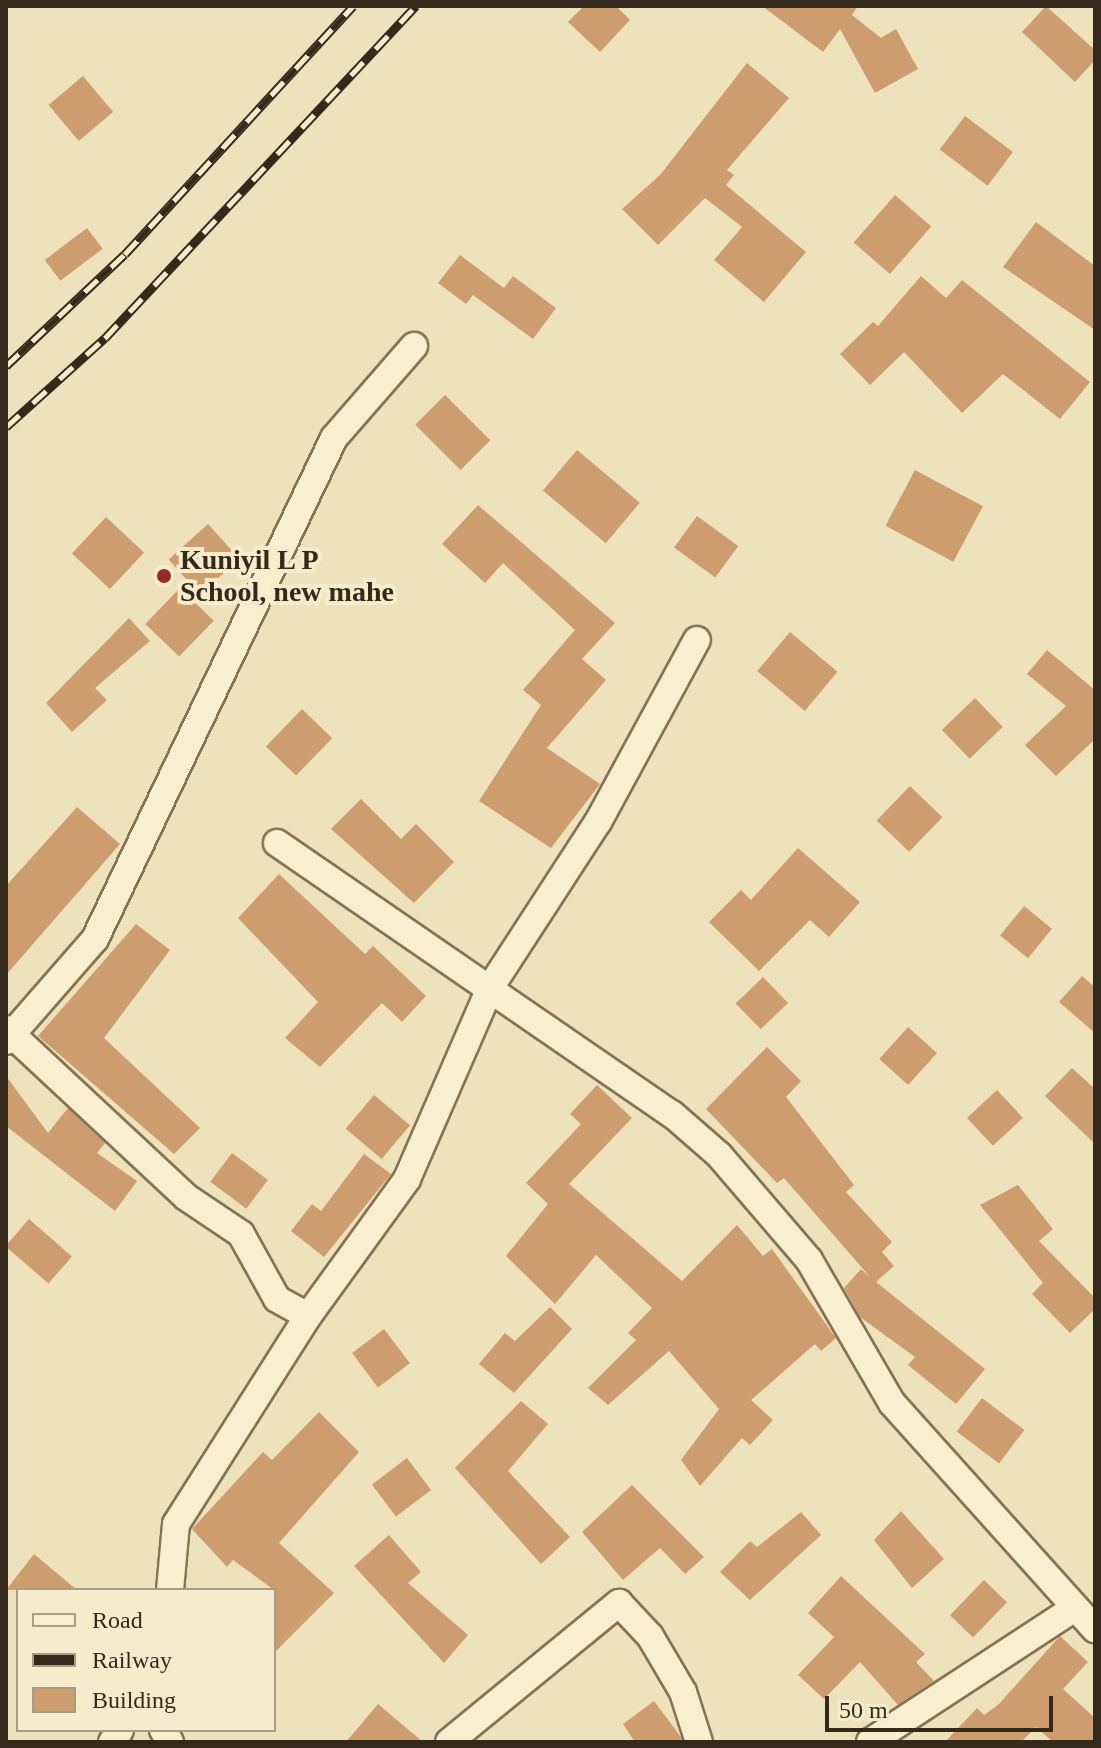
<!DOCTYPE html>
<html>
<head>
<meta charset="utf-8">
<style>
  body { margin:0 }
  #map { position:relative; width:1101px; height:1748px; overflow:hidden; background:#eee2bc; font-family:"Times New Roman",serif }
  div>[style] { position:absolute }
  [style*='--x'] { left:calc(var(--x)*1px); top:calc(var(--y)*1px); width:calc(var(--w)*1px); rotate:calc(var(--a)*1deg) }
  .building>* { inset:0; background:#cd9d70; transform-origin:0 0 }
  .roads { filter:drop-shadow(2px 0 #867255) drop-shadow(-2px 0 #867255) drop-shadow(0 2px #867255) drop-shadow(0 -2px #867255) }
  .street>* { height:26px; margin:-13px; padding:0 13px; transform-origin:13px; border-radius:13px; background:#f9efcf }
  .rail>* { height:9px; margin-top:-4.5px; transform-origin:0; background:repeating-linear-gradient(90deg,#f6eccb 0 18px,#34291b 0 36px); box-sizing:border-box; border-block:2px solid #34291b }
  .dots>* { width:22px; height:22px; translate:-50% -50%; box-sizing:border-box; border:4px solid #f6eccb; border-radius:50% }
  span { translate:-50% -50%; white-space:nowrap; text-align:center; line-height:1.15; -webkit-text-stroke:8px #f6eccb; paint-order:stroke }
  .poi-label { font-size:28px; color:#34291b; font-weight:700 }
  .left { translate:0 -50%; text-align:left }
  .frame { position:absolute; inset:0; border:8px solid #34291b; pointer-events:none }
  .legend { position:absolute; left:16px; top:1588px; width:260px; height:144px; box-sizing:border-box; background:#f6eccb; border:2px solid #a89e85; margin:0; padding:10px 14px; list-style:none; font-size:24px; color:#34291b }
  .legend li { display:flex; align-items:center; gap:16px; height:40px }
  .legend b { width:40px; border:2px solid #a89e85 }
  .scale { position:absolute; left:825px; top:1696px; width:228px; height:36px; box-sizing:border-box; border:4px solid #34291b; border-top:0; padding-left:10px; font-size:24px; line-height:28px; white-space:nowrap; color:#34291b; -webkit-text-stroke:6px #f6eccb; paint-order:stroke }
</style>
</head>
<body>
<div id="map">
  <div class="building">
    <i style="clip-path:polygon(584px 6px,616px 6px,630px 20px,600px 52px,568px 22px)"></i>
    <i style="clip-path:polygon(762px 6px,858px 6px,852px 15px,881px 38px,896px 29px,918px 69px,875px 93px,840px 29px,823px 52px)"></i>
    <i style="clip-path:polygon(1046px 6px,1095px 50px,1095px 60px,1075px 82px,1022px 32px)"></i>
    <i style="clip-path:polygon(747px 63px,789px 98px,727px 170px,734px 175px,726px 185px,806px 252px,764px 302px,714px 260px,742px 227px,705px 198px,658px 245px,622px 209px,660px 175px)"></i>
    <i style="left:83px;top:76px;width:47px;height:45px;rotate:50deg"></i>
    <i style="left:965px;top:116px;width:60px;height:42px;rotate:37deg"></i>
    <i style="left:895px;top:195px;width:48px;height:63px;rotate:41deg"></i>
    <i style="clip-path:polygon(1036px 222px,1095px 266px,1095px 330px,1003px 267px)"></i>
    <i style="left:87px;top:228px;width:26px;height:53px;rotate:53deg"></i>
    <i style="clip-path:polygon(460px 255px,504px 288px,513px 276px,556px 308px,533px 339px,473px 295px,466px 304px,438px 283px)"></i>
    <i style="clip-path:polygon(921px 276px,946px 298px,962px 280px,1090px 382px,1060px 419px,1003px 374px,962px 413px,904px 352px,870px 385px,840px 354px,873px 322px,878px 326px)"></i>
    <i style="left:445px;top:395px;width:64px;height:42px;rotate:45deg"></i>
    <i style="left:577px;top:450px;width:82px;height:53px;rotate:40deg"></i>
    <i style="left:915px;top:470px;width:77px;height:63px;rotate:28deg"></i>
    <i style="clip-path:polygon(478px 505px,615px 623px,582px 659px,606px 680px,547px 748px,600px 784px,551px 848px,479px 801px,541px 705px,523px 690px,575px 630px,503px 563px,485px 583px,442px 544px)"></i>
    <i style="left:697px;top:516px;width:51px;height:39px;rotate:36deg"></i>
    <i style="left:106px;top:517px;width:52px;height:50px;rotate:43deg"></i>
    <i style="left:208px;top:524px;width:47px;height:53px;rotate:48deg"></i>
    <i style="left:180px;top:588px;width:47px;height:50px;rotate:44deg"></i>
    <i style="clip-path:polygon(129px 618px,150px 641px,95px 688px,107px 700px,72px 732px,46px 703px)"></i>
    <i style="left:790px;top:632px;width:62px;height:51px;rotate:40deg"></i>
    <i style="clip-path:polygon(1047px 650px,1095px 690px,1095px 739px,1056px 776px,1025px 745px,1066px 706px,1027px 674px)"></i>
    <i style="left:975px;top:698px;width:40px;height:46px;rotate:46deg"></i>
    <i style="left:302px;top:709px;width:42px;height:52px;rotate:44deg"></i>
    <i style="left:910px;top:786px;width:45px;height:48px;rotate:44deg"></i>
    <i style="clip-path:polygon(361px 799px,401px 839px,416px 824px,454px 862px,414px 903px,331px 829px)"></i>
    <i style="clip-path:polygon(77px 807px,120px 844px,6px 975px,6px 886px)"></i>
    <i style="clip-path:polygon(798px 848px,860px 902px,829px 937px,810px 920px,759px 971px,709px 922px,741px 890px,751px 900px)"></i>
    <i style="clip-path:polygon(279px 874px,365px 954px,373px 946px,426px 996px,402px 1022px,382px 1003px,320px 1067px,285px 1038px,318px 1002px,238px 918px)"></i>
    <i style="left:1024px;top:906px;width:36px;height:38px;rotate:39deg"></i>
    <i style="clip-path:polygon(136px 924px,170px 950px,104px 1038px,200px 1128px,174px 1154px,38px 1036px)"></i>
    <i style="clip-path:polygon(1082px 976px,1095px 987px,1095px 1033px,1059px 1002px)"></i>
    <i style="left:763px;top:977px;width:36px;height:38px;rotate:46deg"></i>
    <i style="left:908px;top:1027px;width:39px;height:43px;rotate:42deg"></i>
    <i style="clip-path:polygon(767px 1047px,801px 1081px,786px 1097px,854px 1185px,846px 1192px,892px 1242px,882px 1252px,894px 1266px,876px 1282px,985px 1369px,956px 1404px,908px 1365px,915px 1357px,860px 1317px,844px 1288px,861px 1269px,870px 1277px,784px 1178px,777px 1183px,706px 1109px)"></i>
    <i style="clip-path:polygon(1072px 1068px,1095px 1089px,1095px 1144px,1045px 1096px)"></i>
    <i style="clip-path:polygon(6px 1076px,48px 1133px,68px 1108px,105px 1143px,97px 1153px,137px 1181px,115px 1211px,6px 1126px)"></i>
    <i style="clip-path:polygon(597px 1085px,632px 1118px,569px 1184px,682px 1281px,737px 1225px,763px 1256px,772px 1249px,836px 1338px,821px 1351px,815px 1344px,751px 1400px,773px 1420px,750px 1445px,742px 1438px,700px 1486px,681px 1460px,719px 1409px,669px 1351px,608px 1405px,588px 1388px,636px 1340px,628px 1333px,652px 1308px,596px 1255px,555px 1304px,506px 1256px,548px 1204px,526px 1183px,581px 1124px,570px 1114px)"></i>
    <i style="left:997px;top:1090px;width:38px;height:41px;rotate:47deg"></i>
    <i style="left:374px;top:1095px;width:47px;height:44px;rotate:40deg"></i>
    <i style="left:232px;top:1153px;width:45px;height:36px;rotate:37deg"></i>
    <i style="clip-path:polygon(364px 1154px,391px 1174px,324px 1257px,291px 1231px,312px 1204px,321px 1211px)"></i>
    <i style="clip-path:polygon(1018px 1185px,1053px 1229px,1039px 1241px,1095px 1298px,1095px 1309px,1070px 1333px,1032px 1294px,1043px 1283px,980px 1205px)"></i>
    <i style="left:29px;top:1219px;width:57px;height:36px;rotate:41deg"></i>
    <i style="clip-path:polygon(550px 1307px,572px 1329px,514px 1393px,479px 1364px,505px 1333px,515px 1341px)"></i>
    <i style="left:384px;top:1329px;width:43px;height:40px;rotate:53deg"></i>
    <i style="left:982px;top:1398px;width:53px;height:42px;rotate:37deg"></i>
    <i style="clip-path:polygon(521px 1401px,548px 1424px,508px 1471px,570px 1537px,541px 1564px,455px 1468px)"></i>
    <i style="clip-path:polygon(319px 1412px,359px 1452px,279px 1543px,334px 1593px,274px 1653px,274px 1590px,233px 1560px,227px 1567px,192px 1529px,263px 1452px,272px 1460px)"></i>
    <i style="left:407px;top:1458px;width:40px;height:44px;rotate:53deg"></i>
    <i style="clip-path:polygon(632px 1485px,704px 1557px,685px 1574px,660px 1548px,623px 1580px,582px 1532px)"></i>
    <i style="clip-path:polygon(901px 1511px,944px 1559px,912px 1588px,874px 1540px)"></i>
    <i style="clip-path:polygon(801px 1512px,821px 1535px,750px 1600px,720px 1572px,750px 1541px,757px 1547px)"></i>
    <i style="clip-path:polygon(389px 1535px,421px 1572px,408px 1583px,468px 1635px,444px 1663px,354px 1566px)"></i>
    <i style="clip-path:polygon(34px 1554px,77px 1590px,6px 1590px)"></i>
    <i style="clip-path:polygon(841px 1576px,925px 1654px,916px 1662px,934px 1681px,898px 1705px,860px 1662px,824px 1699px,798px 1675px,834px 1637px,808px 1613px)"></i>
    <i style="left:984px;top:1580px;width:32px;height:49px;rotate:44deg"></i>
    <i style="clip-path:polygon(1060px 1636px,1088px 1662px,1063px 1689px,1095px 1718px,1095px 1742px,1053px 1742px,1036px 1727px,1021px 1742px,945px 1742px,977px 1708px,984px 1715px,999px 1704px)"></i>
    <i style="clip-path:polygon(654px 1701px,681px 1737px,682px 1742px,635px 1742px,623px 1724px)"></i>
    <i style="clip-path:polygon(378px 1704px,423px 1742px,346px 1742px)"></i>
  </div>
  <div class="roads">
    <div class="street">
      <i style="--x:277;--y:843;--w:479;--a:34.5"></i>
      <i style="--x:672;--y:1114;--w:62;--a:41.1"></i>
      <i style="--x:719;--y:1155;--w:138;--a:49.4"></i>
      <i style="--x:809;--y:1260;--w:165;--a:59.9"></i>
      <i style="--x:892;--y:1403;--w:304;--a:48.1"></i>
      <i style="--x:6;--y:1029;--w:246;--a:43"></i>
      <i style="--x:186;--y:1197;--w:66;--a:33.9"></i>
      <i style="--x:241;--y:1234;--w:74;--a:61"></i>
      <i style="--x:277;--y:1299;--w:35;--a:29"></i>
      <i style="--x:6;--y:1041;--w:135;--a:-48.9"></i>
      <i style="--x:95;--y:939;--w:555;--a:-64.5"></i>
      <i style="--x:334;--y:438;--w:122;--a:-49"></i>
      <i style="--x:170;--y:1590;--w:66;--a:-84.8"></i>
      <i style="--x:176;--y:1524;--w:246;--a:-57.6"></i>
      <i style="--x:308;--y:1316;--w:169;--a:-54.1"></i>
      <i style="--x:407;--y:1179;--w:208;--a:-66.5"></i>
      <i style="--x:490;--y:988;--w:198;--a:-57"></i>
      <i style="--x:598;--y:822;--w:207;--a:-61.5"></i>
      <i style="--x:163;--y:1730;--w:14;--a:60"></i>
      <i style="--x:112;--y:1742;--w:14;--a:-56"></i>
      <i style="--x:449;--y:1742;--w:220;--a:-39.3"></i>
      <i style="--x:619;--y:1603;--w:45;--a:46.8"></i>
      <i style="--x:650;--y:1636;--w:65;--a:59.5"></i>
      <i style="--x:683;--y:1692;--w:52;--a:72.3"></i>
      <i style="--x:870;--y:1742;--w:243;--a:-33.2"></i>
    </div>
  </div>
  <div class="rail">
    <i style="--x:6;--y:366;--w:163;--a:-43.3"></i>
    <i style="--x:125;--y:254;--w:337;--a:-47.4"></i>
    <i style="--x:6;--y:427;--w:133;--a:-42"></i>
    <i style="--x:105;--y:338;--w:455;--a:-46.9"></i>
  </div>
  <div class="dots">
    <i style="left:164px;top:576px;background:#962a24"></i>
  </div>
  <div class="poi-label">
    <span class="left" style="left:180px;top:576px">Kuniyil L P<br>School, new mahe</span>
  </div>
  <div class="frame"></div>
  <ul class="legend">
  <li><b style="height:10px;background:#f9efcf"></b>Road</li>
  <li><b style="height:10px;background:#34291b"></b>Railway</li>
  <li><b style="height:22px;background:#cd9d70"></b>Building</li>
  </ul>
  <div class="scale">50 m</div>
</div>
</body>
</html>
